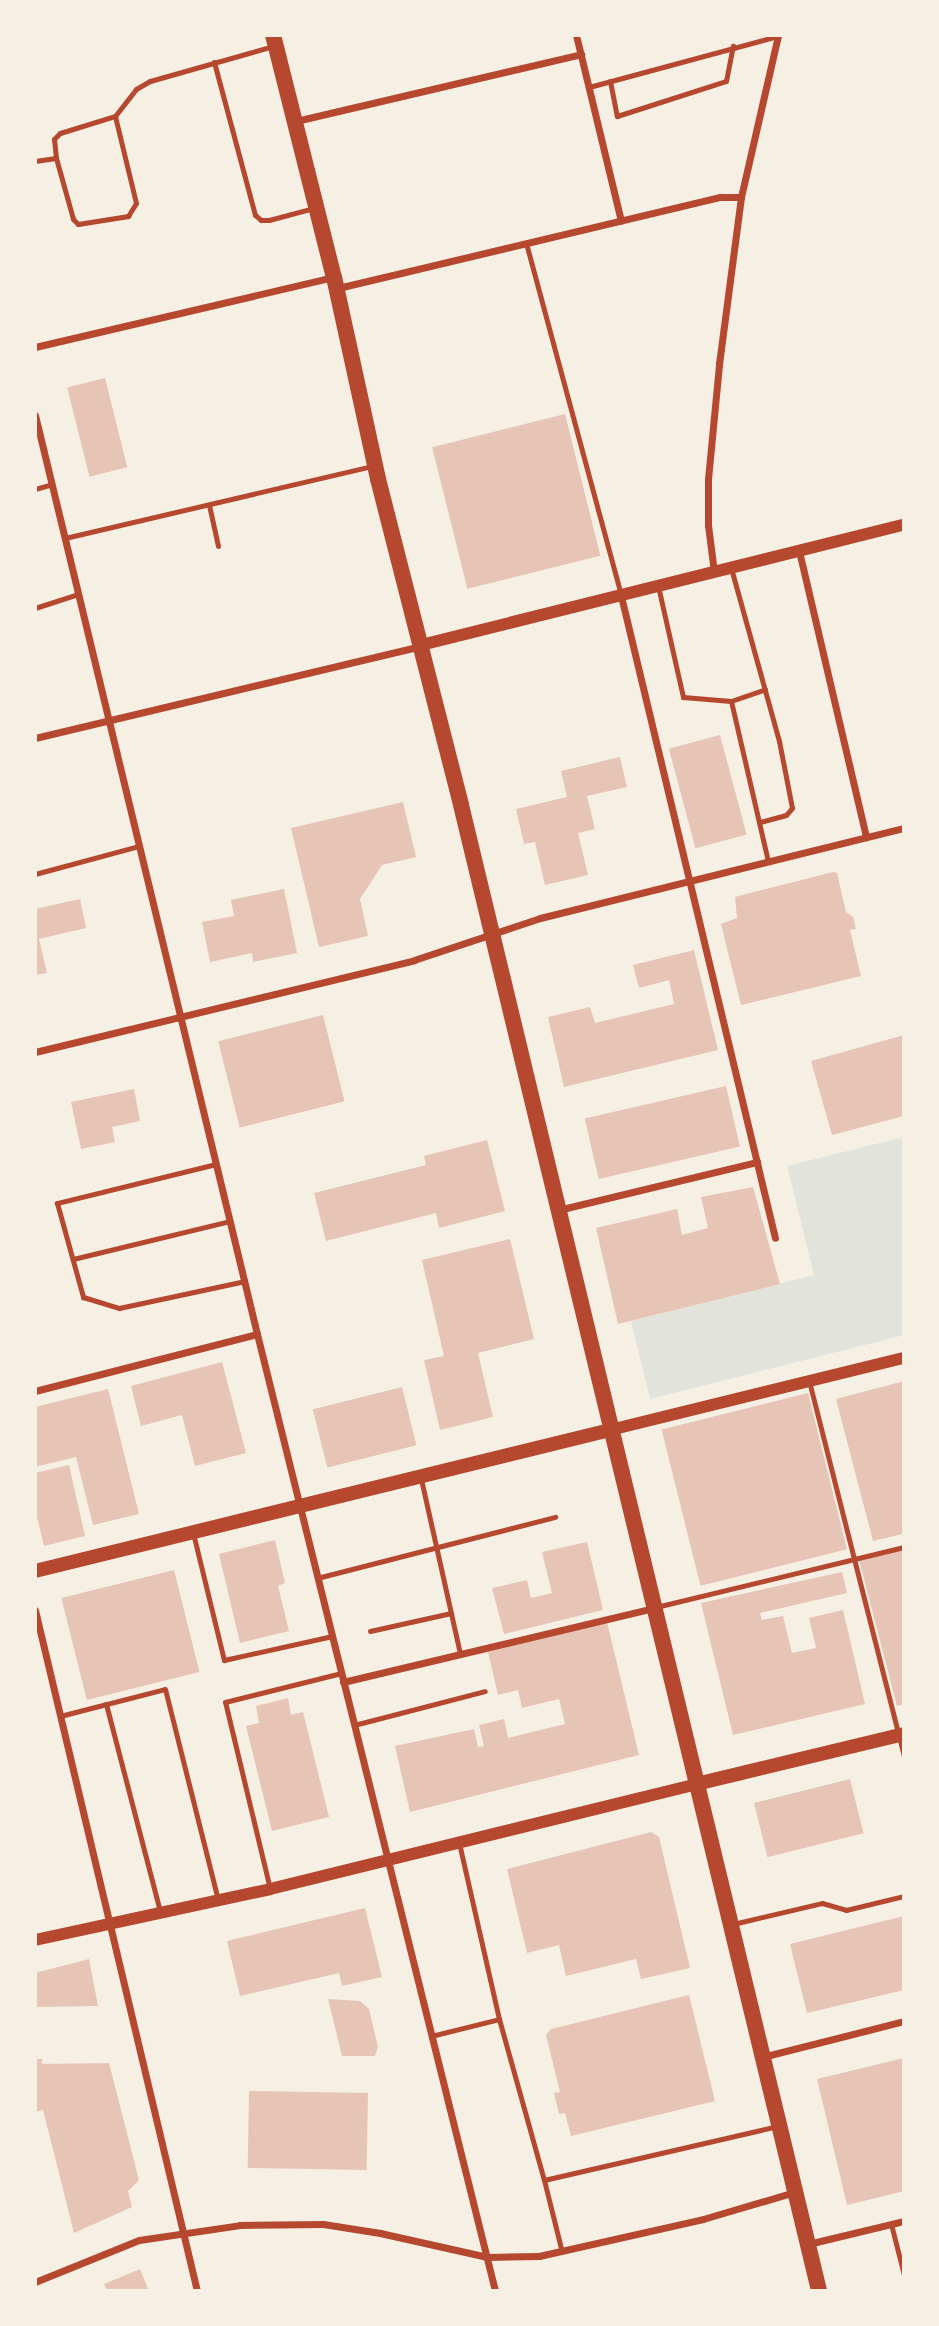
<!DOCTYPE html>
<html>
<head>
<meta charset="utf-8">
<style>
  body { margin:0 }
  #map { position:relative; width:939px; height:2326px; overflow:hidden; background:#f6efe4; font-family:"PT Sans Narrow",sans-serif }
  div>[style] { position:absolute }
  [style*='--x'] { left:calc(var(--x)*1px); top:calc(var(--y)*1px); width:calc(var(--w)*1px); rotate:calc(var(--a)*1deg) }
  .green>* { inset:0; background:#e2e4dc }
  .building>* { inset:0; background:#e6c5b7; transform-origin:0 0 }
  .service>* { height:5px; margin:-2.5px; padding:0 2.5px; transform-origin:2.5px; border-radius:2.5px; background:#b5482f }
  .minor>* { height:7px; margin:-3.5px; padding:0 3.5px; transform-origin:3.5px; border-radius:3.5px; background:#b5482f }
  .tertiary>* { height:12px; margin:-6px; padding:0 6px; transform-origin:6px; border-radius:6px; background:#b5482f }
  .secondary>* { height:14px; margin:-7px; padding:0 7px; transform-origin:7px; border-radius:7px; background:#b5482f }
  .primary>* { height:16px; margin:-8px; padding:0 8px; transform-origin:8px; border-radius:8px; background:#b5482f }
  span { translate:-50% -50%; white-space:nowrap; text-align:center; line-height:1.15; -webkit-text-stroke:5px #f6efe4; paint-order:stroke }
  .frame { position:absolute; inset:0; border:37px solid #f6efe4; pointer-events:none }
</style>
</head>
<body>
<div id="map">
  <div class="green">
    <i style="clip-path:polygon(904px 1137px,904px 1335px,650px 1399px,631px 1321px,814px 1275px,787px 1166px)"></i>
  </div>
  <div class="building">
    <i style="left:105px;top:378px;width:92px;height:39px;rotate:76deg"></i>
    <i style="left:565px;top:414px;width:146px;height:137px;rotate:76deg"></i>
    <i style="left:720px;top:735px;width:103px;height:53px;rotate:75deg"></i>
    <i style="clip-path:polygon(620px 757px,627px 787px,587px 796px,595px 829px,578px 833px,588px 875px,545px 885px,535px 842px,524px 844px,516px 809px,567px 797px,561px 771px)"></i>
    <i style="clip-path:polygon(403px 802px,416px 857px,382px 865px,360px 899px,368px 936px,319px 947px,291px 828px)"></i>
    <i style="clip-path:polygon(833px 872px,837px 873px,846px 912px,853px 917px,856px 929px,850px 930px,861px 976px,741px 1005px,721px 924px,737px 918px,735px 897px)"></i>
    <i style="clip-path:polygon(284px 889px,297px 953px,253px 962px,252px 953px,210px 962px,202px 922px,234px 916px,231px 900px)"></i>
    <i style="clip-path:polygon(80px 899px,86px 928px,39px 939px,47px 973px,35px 975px,35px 909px)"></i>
    <i style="clip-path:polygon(694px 950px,718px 1050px,564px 1087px,548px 1017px,590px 1007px,595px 1023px,674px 1004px,669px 980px,639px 988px,633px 965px)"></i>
    <i style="left:323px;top:1015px;width:89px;height:108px;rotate:76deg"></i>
    <i style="clip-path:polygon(904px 1035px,904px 1116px,832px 1135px,811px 1061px)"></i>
    <i style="left:726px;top:1086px;width:62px;height:145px;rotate:77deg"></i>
    <i style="clip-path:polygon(134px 1089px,140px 1121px,112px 1127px,115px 1142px,81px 1149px,71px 1102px)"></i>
    <i style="clip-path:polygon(487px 1140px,505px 1211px,439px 1228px,436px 1213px,326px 1241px,314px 1193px,426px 1165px,424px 1156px)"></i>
    <i style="clip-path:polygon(753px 1187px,780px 1284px,618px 1324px,596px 1228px,677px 1209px,682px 1235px,708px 1228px,701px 1197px)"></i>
    <i style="clip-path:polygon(510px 1239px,534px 1339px,478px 1353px,493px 1417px,440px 1430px,424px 1360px,444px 1356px,422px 1260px)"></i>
    <i style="clip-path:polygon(222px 1362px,246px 1453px,195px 1466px,182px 1415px,141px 1426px,131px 1386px)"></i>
    <i style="clip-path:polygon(904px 1381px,902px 1534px,873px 1541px,836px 1399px)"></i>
    <i style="left:402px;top:1387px;width:60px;height:92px;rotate:76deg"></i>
    <i style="clip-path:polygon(108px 1389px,139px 1514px,93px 1525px,76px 1457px,35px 1467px,35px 1407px)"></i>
    <i style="left:808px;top:1393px;width:161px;height:151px;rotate:76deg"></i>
    <i style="clip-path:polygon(69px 1465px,85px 1536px,44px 1546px,35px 1509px,35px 1473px)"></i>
    <i style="clip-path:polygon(275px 1540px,285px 1583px,278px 1586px,289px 1631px,240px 1643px,219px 1554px)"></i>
    <i style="clip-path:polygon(587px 1542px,603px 1610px,504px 1634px,492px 1588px,527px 1580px,531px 1598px,552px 1593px,542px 1552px)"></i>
    <i style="clip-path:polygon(904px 1548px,904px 1704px,897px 1706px,859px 1560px)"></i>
    <i style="left:174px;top:1570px;width:105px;height:116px;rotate:76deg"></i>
    <i style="clip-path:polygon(842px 1572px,847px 1593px,760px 1613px,762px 1620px,783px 1616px,792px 1653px,816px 1648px,809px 1618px,843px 1610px,865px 1704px,733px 1735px,701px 1603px)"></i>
    <i style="clip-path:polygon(607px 1622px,639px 1755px,410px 1812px,395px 1746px,474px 1729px,478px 1747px,484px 1746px,479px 1725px,504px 1719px,508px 1738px,565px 1724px,559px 1699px,522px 1708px,518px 1690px,498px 1695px,488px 1652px)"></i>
    <i style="clip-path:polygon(288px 1698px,291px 1715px,303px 1712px,329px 1817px,272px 1831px,246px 1726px,259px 1723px,256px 1706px)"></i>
    <i style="left:850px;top:1779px;width:56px;height:99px;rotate:76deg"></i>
    <i style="clip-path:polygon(651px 1832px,659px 1837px,690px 1968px,641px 1979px,636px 1959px,566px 1976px,559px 1945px,527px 1953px,507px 1869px)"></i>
    <i style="clip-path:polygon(365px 1908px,382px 1977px,342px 1986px,339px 1973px,240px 1996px,227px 1941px)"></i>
    <i style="clip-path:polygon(904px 1916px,904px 1990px,807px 2013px,790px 1944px)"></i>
    <i style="clip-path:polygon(89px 1959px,98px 2006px,35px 2007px,35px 1973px)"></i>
    <i style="clip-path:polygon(689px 1995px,715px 2101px,571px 2136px,565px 2113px,559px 2114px,554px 2093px,560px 2092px,546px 2035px,551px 2029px)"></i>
    <i style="clip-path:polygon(328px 1999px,360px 2001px,369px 2009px,378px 2047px,375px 2056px,342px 2056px)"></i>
    <i style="clip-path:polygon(904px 2058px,904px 2191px,847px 2205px,817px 2079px)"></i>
    <i style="clip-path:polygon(35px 2059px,42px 2059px,42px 2064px,109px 2063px,139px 2180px,128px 2191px,132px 2207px,74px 2233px,43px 2110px,35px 2112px)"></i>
    <i style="left:368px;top:2093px;width:77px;height:119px;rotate:91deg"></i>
    <i style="clip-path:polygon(140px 2269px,149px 2291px,107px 2291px,104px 2284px)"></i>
  </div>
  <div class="service">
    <i style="--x:214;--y:62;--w:158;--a:75"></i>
    <i style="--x:255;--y:215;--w:8;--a:40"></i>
    <i style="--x:261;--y:220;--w:8;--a:0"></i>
    <i style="--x:269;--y:220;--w:47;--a:-14.9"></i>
    <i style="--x:610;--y:81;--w:36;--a:79"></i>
    <i style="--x:617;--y:116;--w:114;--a:-17.8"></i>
    <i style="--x:726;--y:81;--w:36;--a:-79"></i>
    <i style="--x:589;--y:87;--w:196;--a:-15.1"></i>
    <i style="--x:56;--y:158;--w:19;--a:-96"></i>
    <i style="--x:54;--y:139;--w:8;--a:-45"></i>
    <i style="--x:60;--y:133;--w:58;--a:-17.2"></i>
    <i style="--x:35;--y:161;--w:21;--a:-8"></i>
    <i style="--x:56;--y:158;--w:63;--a:74.4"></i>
    <i style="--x:73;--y:219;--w:7;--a:45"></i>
    <i style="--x:78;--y:224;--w:51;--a:-9.1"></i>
    <i style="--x:128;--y:216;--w:15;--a:-58"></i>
    <i style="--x:136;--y:203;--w:89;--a:-103.6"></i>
    <i style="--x:115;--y:116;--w:34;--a:-52"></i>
    <i style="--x:136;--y:89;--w:16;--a:-30"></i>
    <i style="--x:150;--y:81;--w:129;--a:-15.8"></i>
    <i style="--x:526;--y:243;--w:365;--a:74.9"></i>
    <i style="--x:35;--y:489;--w:18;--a:-16"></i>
    <i style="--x:209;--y:505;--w:42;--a:77.6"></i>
    <i style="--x:65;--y:538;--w:315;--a:-13.2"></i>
    <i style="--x:731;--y:568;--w:180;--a:74.5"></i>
    <i style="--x:779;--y:741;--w:68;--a:79"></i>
    <i style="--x:792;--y:808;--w:9;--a:131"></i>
    <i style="--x:786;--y:815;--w:28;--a:165"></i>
    <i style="--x:658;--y:586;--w:114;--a:77.3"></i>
    <i style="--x:683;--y:697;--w:48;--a:4.8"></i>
    <i style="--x:731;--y:701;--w:36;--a:-19"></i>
    <i style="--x:35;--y:608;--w:45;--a:-18"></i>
    <i style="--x:731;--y:701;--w:164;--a:77"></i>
    <i style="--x:35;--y:874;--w:108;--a:-15.1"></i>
    <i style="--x:216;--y:1164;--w:164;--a:166.2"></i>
    <i style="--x:57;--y:1203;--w:98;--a:74.5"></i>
    <i style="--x:83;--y:1297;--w:38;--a:17"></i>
    <i style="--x:119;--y:1308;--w:129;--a:-12.1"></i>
    <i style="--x:73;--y:1259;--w:162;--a:-13.6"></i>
    <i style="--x:809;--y:1381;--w:387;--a:75.8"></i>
    <i style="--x:421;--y:1479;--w:179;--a:77.4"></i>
    <i style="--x:193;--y:1533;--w:131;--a:76.3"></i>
    <i style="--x:224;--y:1660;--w:111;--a:-12.5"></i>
    <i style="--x:317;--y:1578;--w:246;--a:-14.4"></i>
    <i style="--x:656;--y:1607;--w:255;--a:-13.6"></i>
    <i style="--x:370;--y:1631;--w:83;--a:-12.5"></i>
    <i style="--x:106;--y:1704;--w:215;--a:75.4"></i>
    <i style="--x:60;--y:1716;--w:108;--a:-14.4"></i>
    <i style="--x:165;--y:1689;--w:218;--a:75.9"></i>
    <i style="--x:354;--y:1725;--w:135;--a:-14.5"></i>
    <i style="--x:459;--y:1843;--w:180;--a:77.2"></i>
    <i style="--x:499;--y:2019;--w:167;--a:74.4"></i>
    <i style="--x:544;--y:2180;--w:240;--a:-13"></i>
    <i style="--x:270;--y:1889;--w:192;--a:-103.5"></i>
    <i style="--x:225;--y:1702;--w:120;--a:-14"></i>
    <i style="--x:733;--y:1924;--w:91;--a:-13.3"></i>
    <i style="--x:822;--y:1903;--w:25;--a:16"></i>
    <i style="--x:846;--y:1910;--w:60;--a:-13.6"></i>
    <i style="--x:431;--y:2036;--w:70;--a:-14"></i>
    <i style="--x:544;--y:2180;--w:74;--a:76"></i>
    <i style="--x:891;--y:2224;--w:53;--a:75.7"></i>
  </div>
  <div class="minor">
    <i style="--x:576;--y:35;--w:191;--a:76.4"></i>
    <i style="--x:296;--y:121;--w:293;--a:-13.2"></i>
    <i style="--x:338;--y:288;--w:393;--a:-13.4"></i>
    <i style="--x:720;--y:197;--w:21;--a:0"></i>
    <i style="--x:35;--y:347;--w:306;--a:-13.2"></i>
    <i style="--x:35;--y:415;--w:945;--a:76.42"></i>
    <i style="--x:257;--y:1334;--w:986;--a:76.03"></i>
    <i style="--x:799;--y:551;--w:294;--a:76.8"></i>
    <i style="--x:714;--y:572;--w:47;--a:-97.3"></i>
    <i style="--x:708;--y:525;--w:46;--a:-90"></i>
    <i style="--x:708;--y:479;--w:116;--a:-84.5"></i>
    <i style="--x:719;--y:364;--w:168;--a:-82.5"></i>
    <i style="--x:741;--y:197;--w:166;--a:-77.1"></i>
    <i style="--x:621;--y:596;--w:660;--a:76.51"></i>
    <i style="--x:35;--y:738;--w:396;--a:-13.4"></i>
    <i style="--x:35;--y:1052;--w:390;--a:-13.6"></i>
    <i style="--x:414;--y:960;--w:133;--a:-18.4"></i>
    <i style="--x:540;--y:918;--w:375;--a:-13.9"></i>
    <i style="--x:558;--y:1210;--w:205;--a:-13.6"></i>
    <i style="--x:35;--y:1391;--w:229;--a:-14.4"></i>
    <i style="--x:35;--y:1610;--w:700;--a:76.62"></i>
    <i style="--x:343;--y:1682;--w:319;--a:-13.4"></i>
    <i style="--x:762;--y:2057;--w:146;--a:-14.2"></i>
    <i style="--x:808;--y:2244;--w:99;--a:-13.5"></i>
    <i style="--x:35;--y:2282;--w:112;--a:-22"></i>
    <i style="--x:139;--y:2240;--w:102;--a:-8.4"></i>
    <i style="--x:240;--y:2225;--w:83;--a:-0.7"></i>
    <i style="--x:323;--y:2224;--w:58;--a:9"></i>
    <i style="--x:380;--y:2233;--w:110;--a:12.6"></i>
    <i style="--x:487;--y:2257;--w:52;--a:-1.1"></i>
    <i style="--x:539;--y:2256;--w:168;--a:-12.7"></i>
    <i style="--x:703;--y:2219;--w:96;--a:-16.4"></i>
  </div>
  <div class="tertiary">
    <i style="--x:421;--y:645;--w:498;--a:-14"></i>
    <i style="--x:610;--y:1430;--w:303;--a:-13.8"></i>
    <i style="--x:35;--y:1940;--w:240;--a:-12.2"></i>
    <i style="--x:270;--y:1889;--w:439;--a:-13.8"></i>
  </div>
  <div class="secondary">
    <i style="--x:35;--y:1571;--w:592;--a:-13.78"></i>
    <i style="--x:696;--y:1784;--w:214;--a:-13.5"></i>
  </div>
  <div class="primary">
    <i style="--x:273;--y:35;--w:250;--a:75.9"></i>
    <i style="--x:334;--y:277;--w:207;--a:77.7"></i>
    <i style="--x:378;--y:479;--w:336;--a:75.7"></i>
    <i style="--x:461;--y:805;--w:1529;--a:76.45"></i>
  </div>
  <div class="frame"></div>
</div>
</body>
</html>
